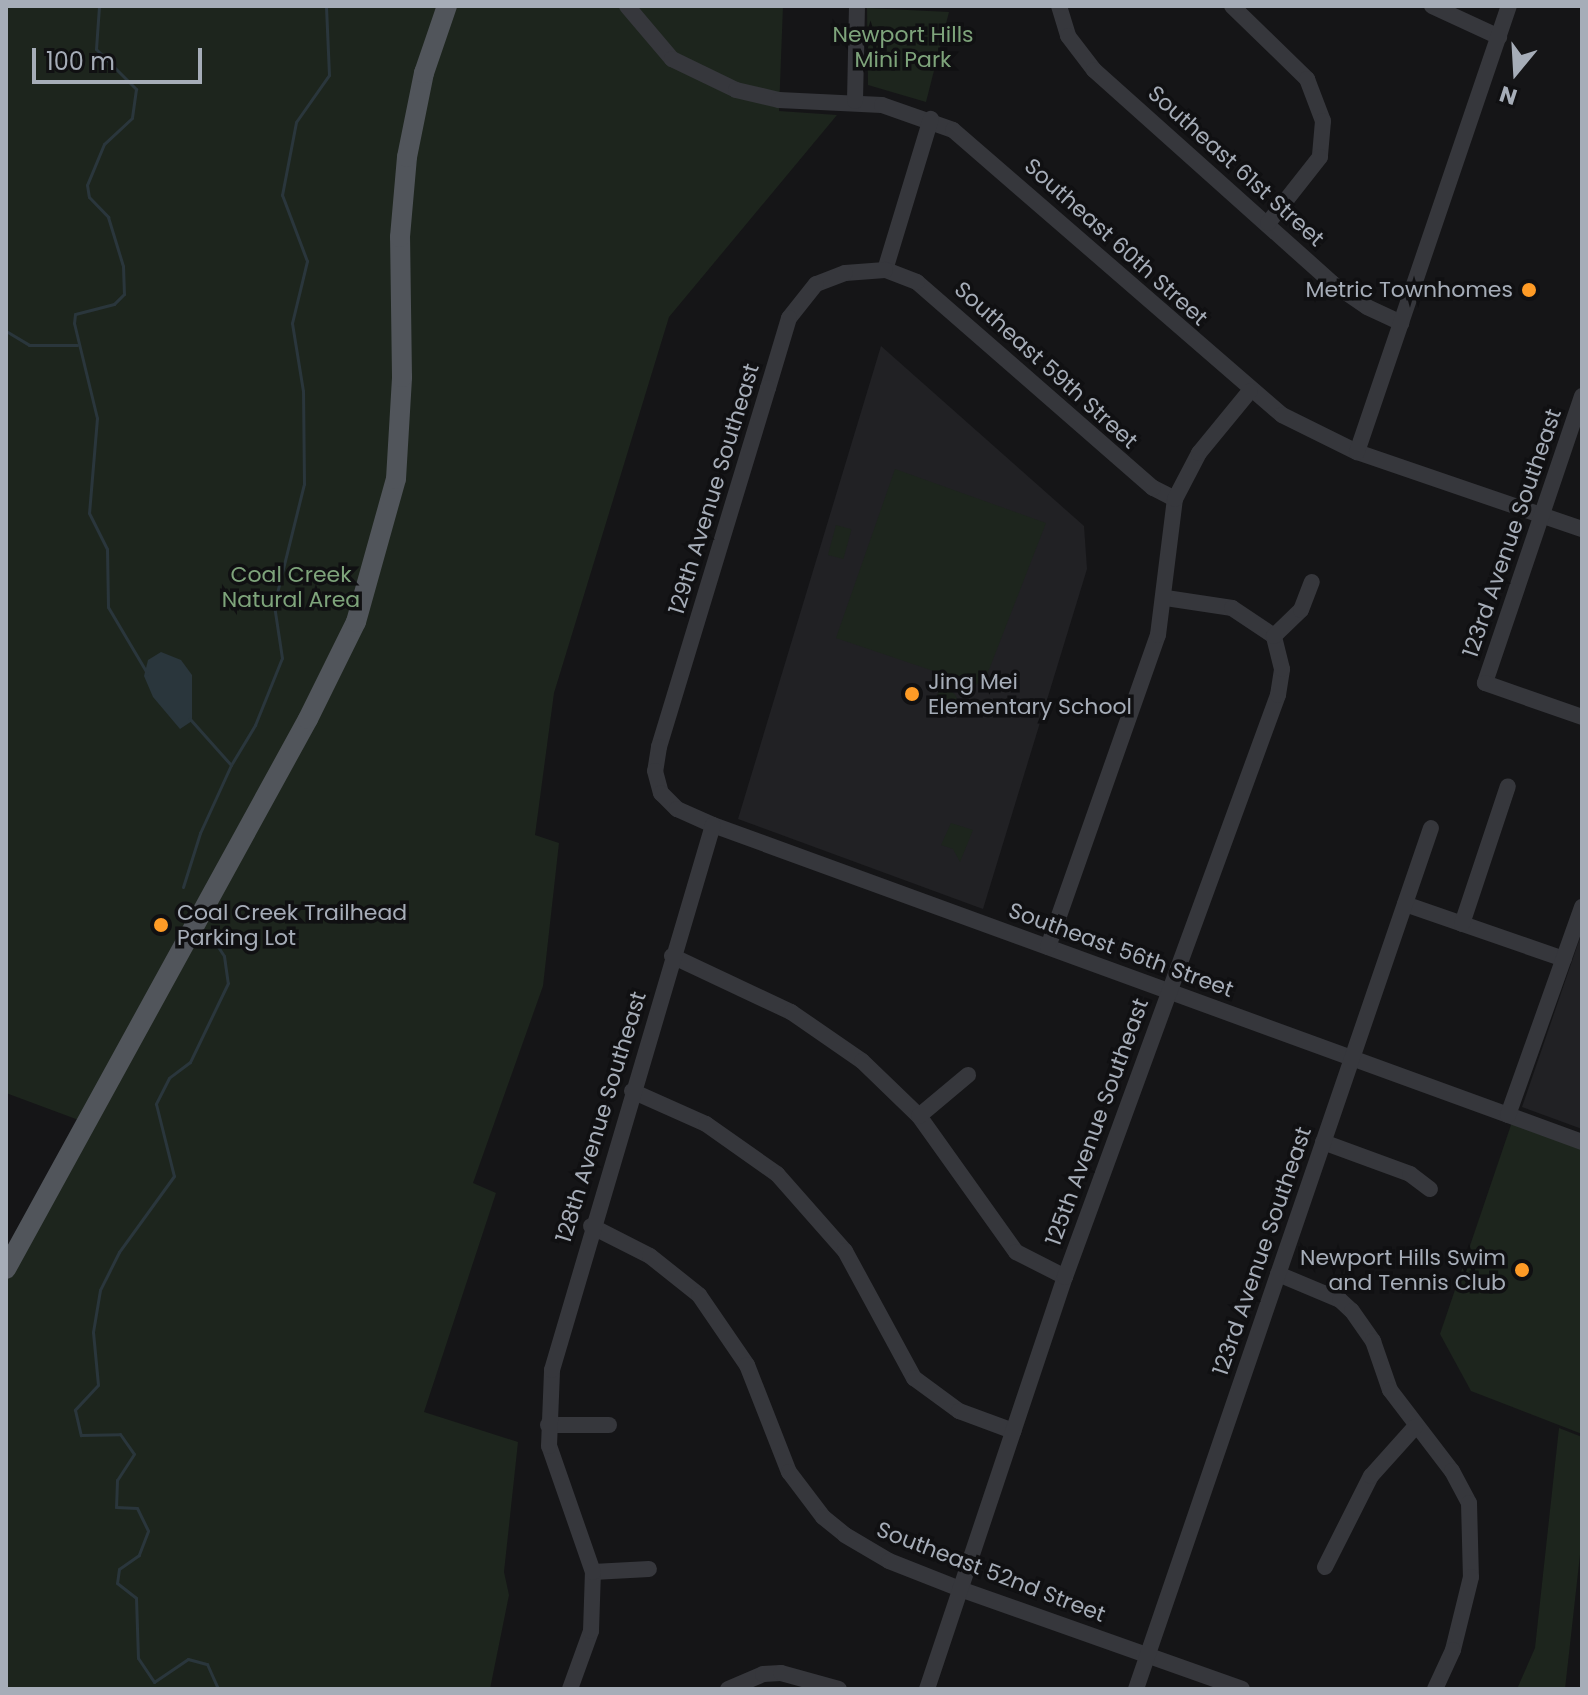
<!DOCTYPE html>
<html>
<head>
<meta charset="utf-8">
<style>
  body { margin:0 }
  #map { position:relative; width:1588px; height:1695px; overflow:hidden; background:#151517; font-family:Poppins,sans-serif }
  div>[style] { position:absolute }
  [style*='--x'] { left:calc(var(--x)*1px); top:calc(var(--y)*1px); width:calc(var(--w)*1px); rotate:calc(var(--a)*1deg) }
  .built>* { inset:0; background:#212124 }
  .green>* { inset:0; background:#1d251d; transform-origin:0 0 }
  .round { border-radius:50% }
  .water>* { inset:0; background:#2a363c }
  .stream>* { height:3px; margin:-1.5px; padding:0 1.5px; transform-origin:1.5px; border-radius:1.5px; background:#2a363c }
  .minor>* { height:16px; margin:-8px; padding:0 8px; transform-origin:8px; border-radius:8px; background:#36373c }
  .major>* { height:20px; margin:-10px; padding:0 10px; transform-origin:10px; border-radius:10px; background:#51555b }
  .dots>* { width:22px; height:22px; translate:-50% -50%; box-sizing:border-box; border:4px solid #101012; border-radius:50% }
  span { translate:-50% -50%; white-space:nowrap; text-align:center; line-height:1.15; -webkit-text-stroke:7px #101012; paint-order:stroke }
  .park-label { font-size:22px; color:#7ea47b }
  .street-label { font-size:22px; color:#a6adb8 }
  .poi-label { font-size:22px; color:#a6adb8 }
  .right { translate:-100% -50%; text-align:right }
  .left { translate:0 -50%; text-align:left }
  .frame { position:absolute; inset:0; border:8px solid #a6adb8; pointer-events:none }
  .north { position:absolute; left:1476px; top:32px; width:80px; height:80px; -webkit-text-stroke:6px #101012; paint-order:stroke; rotate:198deg; font-size:22px; font-weight:700; line-height:32px; text-align:center; color:#a6adb8 }
  .north::after { content:''; display:block; margin:auto; width:28px; height:36px; background:#a6adb8; clip-path:polygon(50% 0,100% 100%,50% 72%,0 100%) }
  .scale { position:absolute; left:32px; top:48px; width:170px; height:36px; box-sizing:border-box; border:4px solid #a6adb8; border-top:0; padding-left:10px; font-size:24px; line-height:28px; white-space:nowrap; color:#a6adb8; -webkit-text-stroke:6px #101012; paint-order:stroke }
</style>
</head>
<body>
<div id="map">
  <div class="built">
    <i style="clip-path:polygon(881px 346px,1084px 526px,1087px 569px,983px 909px,738px 819px)"></i>
    <i style="clip-path:polygon(1582px 932px,1582px 1129px,1522px 1107px)"></i>
  </div>
  <div class="green">
    <i style="clip-path:polygon(6px 6px,783px 6px,779px 111px,837px 115px,669px 317px,554px 693px,535px 835px,559px 843px,543px 986px,473px 1183px,496px 1193px,424px 1412px,518px 1442px,504px 1572px,509px 1595px,490px 1689px,6px 1689px,6px 1265px,84px 1122px,6px 1093px)"></i>
    <i style="clip-path:polygon(867px 8px,949px 12px,926px 102px,868px 85px)"></i>
    <i style="clip-path:polygon(895px 469px,1046px 523px,985px 680px,975px 685px,836px 638px)"></i>
    <i style="left:836px;top:525px;width:16px;height:31px;rotate:15deg"></i>
    <i class="round" style="left:935px;top:690px;width:22px;height:22px"></i>
    <i style="clip-path:polygon(951px 823px,973px 830px,960px 862px,953px 849px,941px 845px)"></i>
    <i style="clip-path:polygon(1512px 1122px,1582px 1147px,1582px 1434px,1471px 1391px,1440px 1334px)"></i>
    <i style="clip-path:polygon(1559px 1428px,1582px 1437px,1582px 1537px,1565px 1689px,1517px 1689px,1535px 1648px)"></i>
  </div>
  <div class="water">
    <i style="clip-path:polygon(161px 652px,181px 660px,192px 675px,192px 721px,180px 729px,153px 697px,144px 676px,148px 660px)"></i>
  </div>
  <div class="stream">
    <i style="--x:99;--y:6;--w:43;--a:94"></i>
    <i style="--x:96;--y:49;--w:57;--a:45"></i>
    <i style="--x:136;--y:89;--w:29;--a:98"></i>
    <i style="--x:132;--y:118;--w:38;--a:137"></i>
    <i style="--x:104;--y:144;--w:44;--a:112.5"></i>
    <i style="--x:87;--y:185;--w:12;--a:81"></i>
    <i style="--x:89;--y:197;--w:28;--a:46"></i>
    <i style="--x:108;--y:217;--w:51;--a:73"></i>
    <i style="--x:123;--y:266;--w:28;--a:88"></i>
    <i style="--x:124;--y:294;--w:14;--a:135"></i>
    <i style="--x:114;--y:304;--w:40;--a:165.6"></i>
    <i style="--x:75;--y:314;--w:9;--a:96"></i>
    <i style="--x:74;--y:323;--w:98;--a:76.4"></i>
    <i style="--x:97;--y:418;--w:95;--a:94.8"></i>
    <i style="--x:89;--y:513;--w:40;--a:63.4"></i>
    <i style="--x:107;--y:549;--w:58;--a:89"></i>
    <i style="--x:108;--y:607;--w:77;--a:59.4"></i>
    <i style="--x:6;--y:331;--w:27;--a:31"></i>
    <i style="--x:29;--y:345;--w:48;--a:0"></i>
    <i style="--x:231;--y:765;--w:47;--a:-59"></i>
    <i style="--x:255;--y:725;--w:72;--a:-68.1"></i>
    <i style="--x:282;--y:658;--w:54;--a:-98.6"></i>
    <i style="--x:274;--y:605;--w:125;--a:-76.1"></i>
    <i style="--x:304;--y:484;--w:93;--a:-90.6"></i>
    <i style="--x:303;--y:391;--w:69;--a:-99.2"></i>
    <i style="--x:292;--y:323;--w:64;--a:-76.4"></i>
    <i style="--x:307;--y:261;--w:71;--a:-110.7"></i>
    <i style="--x:282;--y:195;--w:74;--a:-79.1"></i>
    <i style="--x:296;--y:122;--w:57;--a:-54.9"></i>
    <i style="--x:329;--y:75;--w:69;--a:-92.5"></i>
    <i style="--x:183;--y:887;--w:57;--a:-72.5"></i>
    <i style="--x:200;--y:833;--w:75;--a:-65.5"></i>
    <i style="--x:231;--y:765;--w:62;--a:-131.7"></i>
    <i style="--x:213;--y:939;--w:20;--a:57"></i>
    <i style="--x:224;--y:956;--w:27;--a:82"></i>
    <i style="--x:228;--y:983;--w:88;--a:115.7"></i>
    <i style="--x:190;--y:1062;--w:26;--a:143"></i>
    <i style="--x:169;--y:1078;--w:29;--a:117"></i>
    <i style="--x:156;--y:1104;--w:74;--a:76"></i>
    <i style="--x:174;--y:1176;--w:94;--a:125.9"></i>
    <i style="--x:119;--y:1252;--w:42;--a:116.6"></i>
    <i style="--x:100;--y:1290;--w:43;--a:99.5"></i>
    <i style="--x:93;--y:1332;--w:53;--a:84.6"></i>
    <i style="--x:98;--y:1385;--w:34;--a:133"></i>
    <i style="--x:75;--y:1410;--w:26;--a:77"></i>
    <i style="--x:81;--y:1435;--w:39;--a:-1"></i>
    <i style="--x:120;--y:1434;--w:24;--a:55"></i>
    <i style="--x:134;--y:1454;--w:31;--a:123"></i>
    <i style="--x:117;--y:1480;--w:27;--a:92"></i>
    <i style="--x:116;--y:1507;--w:21;--a:3"></i>
    <i style="--x:137;--y:1508;--w:25;--a:64"></i>
    <i style="--x:148;--y:1531;--w:26;--a:111"></i>
    <i style="--x:139;--y:1555;--w:24;--a:145"></i>
    <i style="--x:119;--y:1569;--w:14;--a:98"></i>
    <i style="--x:117;--y:1583;--w:24;--a:38"></i>
    <i style="--x:136;--y:1598;--w:60;--a:88.1"></i>
    <i style="--x:138;--y:1658;--w:29;--a:56"></i>
    <i style="--x:154;--y:1682;--w:41;--a:-34.1"></i>
    <i style="--x:188;--y:1659;--w:20;--a:15"></i>
    <i style="--x:207;--y:1664;--w:27;--a:66"></i>
    <i style="--x:1581;--y:1689;--w:3;--a:-72"></i>
  </div>
  <div class="minor">
    <i style="--x:627;--y:6;--w:70;--a:49.7"></i>
    <i style="--x:672;--y:59;--w:71;--a:25.8"></i>
    <i style="--x:736;--y:90;--w:44;--a:13.1"></i>
    <i style="--x:779;--y:100;--w:103;--a:2.8"></i>
    <i style="--x:882;--y:105;--w:75;--a:19.4"></i>
    <i style="--x:953;--y:130;--w:435;--a:40.9"></i>
    <i style="--x:1282;--y:415;--w:84;--a:26.3"></i>
    <i style="--x:1357;--y:452;--w:238;--a:18.9"></i>
    <i style="--x:1059;--y:6;--w:31;--a:73"></i>
    <i style="--x:1068;--y:36;--w:43;--a:52.6"></i>
    <i style="--x:1094;--y:70;--w:319;--a:41.8"></i>
    <i style="--x:1332;--y:283;--w:42;--a:34.4"></i>
    <i style="--x:1367;--y:307;--w:38;--a:25"></i>
    <i style="--x:1232;--y:6;--w:105;--a:44.2"></i>
    <i style="--x:1307;--y:79;--w:45;--a:69.1"></i>
    <i style="--x:1323;--y:121;--w:36;--a:95"></i>
    <i style="--x:1320;--y:157;--w:84;--a:128.2"></i>
    <i style="--x:1432;--y:6;--w:74;--a:24.8"></i>
    <i style="--x:855;--y:101;--w:95;--a:-88.8"></i>
    <i style="--x:885;--y:270;--w:158;--a:-73.1"></i>
    <i style="--x:1582;--y:396;--w:303;--a:108.7"></i>
    <i style="--x:1485;--y:683;--w:103;--a:19.3"></i>
    <i style="--x:1357;--y:452;--w:471;--a:-71.2"></i>
    <i style="--x:1175;--y:499;--w:25;--a:-153"></i>
    <i style="--x:1153;--y:488;--w:313;--a:-138.9"></i>
    <i style="--x:917;--y:282;--w:34;--a:-159"></i>
    <i style="--x:885;--y:270;--w:40;--a:175.7"></i>
    <i style="--x:845;--y:273;--w:31;--a:159"></i>
    <i style="--x:816;--y:284;--w:43;--a:128.5"></i>
    <i style="--x:789;--y:318;--w:73;--a:106.7"></i>
    <i style="--x:768;--y:388;--w:375;--a:106.9"></i>
    <i style="--x:659;--y:747;--w:24;--a:99"></i>
    <i style="--x:655;--y:771;--w:23;--a:75"></i>
    <i style="--x:661;--y:793;--w:23;--a:45"></i>
    <i style="--x:677;--y:809;--w:39;--a:24"></i>
    <i style="--x:713;--y:825;--w:925;--a:20.04"></i>
    <i style="--x:1166;--y:598;--w:67;--a:8.6"></i>
    <i style="--x:1232;--y:608;--w:50;--a:33.7"></i>
    <i style="--x:1405;--y:904;--w:168;--a:19.1"></i>
    <i style="--x:1462;--y:924;--w:145;--a:-71.6"></i>
    <i style="--x:1048;--y:947;--w:331;--a:-70.6"></i>
    <i style="--x:1158;--y:635;--w:137;--a:-82.9"></i>
    <i style="--x:1175;--y:499;--w:52;--a:-62.4"></i>
    <i style="--x:1199;--y:453;--w:80;--a:-50.6"></i>
    <i style="--x:672;--y:956;--w:132;--a:25.2"></i>
    <i style="--x:791;--y:1012;--w:86;--a:34.6"></i>
    <i style="--x:862;--y:1061;--w:79;--a:44"></i>
    <i style="--x:919;--y:1116;--w:167;--a:54.5"></i>
    <i style="--x:1016;--y:1252;--w:55;--a:27"></i>
    <i style="--x:632;--y:1091;--w:81;--a:24"></i>
    <i style="--x:706;--y:1124;--w:87;--a:35.2"></i>
    <i style="--x:777;--y:1174;--w:103;--a:48.6"></i>
    <i style="--x:845;--y:1251;--w:145;--a:61.5"></i>
    <i style="--x:914;--y:1378;--w:56;--a:36.3"></i>
    <i style="--x:959;--y:1411;--w:58;--a:20.3"></i>
    <i style="--x:1508;--y:1115;--w:221;--a:-70.4"></i>
    <i style="--x:919;--y:1116;--w:64;--a:-39.9"></i>
    <i style="--x:1323;--y:1142;--w:93;--a:20.2"></i>
    <i style="--x:1410;--y:1174;--w:25;--a:37"></i>
    <i style="--x:591;--y:1226;--w:66;--a:27"></i>
    <i style="--x:650;--y:1256;--w:63;--a:38.5"></i>
    <i style="--x:699;--y:1295;--w:85;--a:55.6"></i>
    <i style="--x:747;--y:1365;--w:115;--a:68.6"></i>
    <i style="--x:789;--y:1472;--w:56;--a:52.9"></i>
    <i style="--x:823;--y:1517;--w:28;--a:39"></i>
    <i style="--x:845;--y:1535;--w:51;--a:30.6"></i>
    <i style="--x:889;--y:1561;--w:76;--a:21.5"></i>
    <i style="--x:960;--y:1589;--w:299;--a:19.5"></i>
    <i style="--x:1278;--y:1274;--w:67;--a:22.8"></i>
    <i style="--x:1340;--y:1300;--w:16;--a:43"></i>
    <i style="--x:1352;--y:1311;--w:37;--a:55"></i>
    <i style="--x:1373;--y:1341;--w:52;--a:70.9"></i>
    <i style="--x:1390;--y:1390;--w:102;--a:52.6"></i>
    <i style="--x:1452;--y:1471;--w:36;--a:62"></i>
    <i style="--x:1469;--y:1503;--w:74;--a:88.5"></i>
    <i style="--x:1471;--y:1577;--w:75;--a:103.9"></i>
    <i style="--x:1453;--y:1650;--w:43;--a:114.8"></i>
    <i style="--x:548;--y:1425;--w:61;--a:0"></i>
    <i style="--x:1325;--y:1567;--w:102;--a:-63.2"></i>
    <i style="--x:1371;--y:1476;--w:66;--a:-48.1"></i>
    <i style="--x:593;--y:1572;--w:56;--a:-3.1"></i>
    <i style="--x:570;--y:1689;--w:62;--a:-70.1"></i>
    <i style="--x:591;--y:1631;--w:59;--a:-88.1"></i>
    <i style="--x:593;--y:1572;--w:133;--a:-109.2"></i>
    <i style="--x:549;--y:1446;--w:76;--a:-87.7"></i>
    <i style="--x:552;--y:1370;--w:568;--a:-73.54"></i>
    <i style="--x:728;--y:1689;--w:38;--a:-23"></i>
    <i style="--x:763;--y:1674;--w:18;--a:-3"></i>
    <i style="--x:781;--y:1673;--w:60;--a:15.4"></i>
    <i style="--x:927;--y:1689;--w:434;--a:-71.5"></i>
    <i style="--x:1065;--y:1277;--w:620;--a:-69.9"></i>
    <i style="--x:1278;--y:695;--w:26;--a:-81"></i>
    <i style="--x:1282;--y:669;--w:34;--a:-104"></i>
    <i style="--x:1274;--y:636;--w:37;--a:-44"></i>
    <i style="--x:1301;--y:610;--w:30;--a:-69"></i>
    <i style="--x:1136;--y:1689;--w:910;--a:-71.09"></i>
  </div>
  <div class="major">
    <i style="--x:6;--y:1269;--w:627;--a:-61.23"></i>
    <i style="--x:308;--y:719;--w:108;--a:-63.7"></i>
    <i style="--x:356;--y:622;--w:148;--a:-74.4"></i>
    <i style="--x:396;--y:479;--w:102;--a:-86.6"></i>
    <i style="--x:402;--y:377;--w:140;--a:-90.8"></i>
    <i style="--x:400;--y:237;--w:80;--a:-85"></i>
    <i style="--x:407;--y:157;--w:86;--a:-78.6"></i>
    <i style="--x:424;--y:73;--w:71;--a:-71.1"></i>
  </div>
  <div class="dots">
    <i style="left:1529px;top:290px;background:#fe9b26"></i>
    <i style="left:912px;top:694px;background:#fe9b26"></i>
    <i style="left:161px;top:925px;background:#fe9b26"></i>
    <i style="left:1522px;top:1270px;background:#fe9b26"></i>
  </div>
  <div class="park-label">
    <span style="left:903px;top:47px">Newport Hills<br>Mini Park</span>
    <span style="left:291px;top:587px">Coal Creek<br>Natural Area</span>
  </div>
  <div class="street-label">
    <span style="left:1236px;top:166px;rotate:42deg">Southeast 61st Street</span>
    <span style="left:1116px;top:242px;rotate:42deg">Southeast 60th Street</span>
    <span style="left:1046px;top:365px;rotate:42deg">Southeast 59th Street</span>
    <span style="left:714px;top:489px;rotate:-73deg">129th Avenue Southeast</span>
    <span style="left:1512px;top:533px;rotate:-71deg">123rd Avenue Southeast</span>
    <span style="left:1121px;top:950px;rotate:20deg">Southeast 56th Street</span>
    <span style="left:601px;top:1117px;rotate:-73deg">128th Avenue Southeast</span>
    <span style="left:1097px;top:1122px;rotate:-70deg">125th Avenue Southeast</span>
    <span style="left:1262px;top:1251px;rotate:-71deg">123rd Avenue Southeast</span>
    <span style="left:991px;top:1572px;rotate:21deg">Southeast 52nd Street</span>
  </div>
  <div class="poi-label">
    <span class="right" style="left:1513px;top:290px">Metric Townhomes</span>
    <span class="left" style="left:928px;top:694px">Jing Mei<br>Elementary School</span>
    <span class="left" style="left:177px;top:925px">Coal Creek Trailhead<br>Parking Lot</span>
    <span class="right" style="left:1506px;top:1270px">Newport Hills Swim<br>and Tennis Club</span>
  </div>
  <div class="frame"></div>
  <div class="north">N</div>
  <div class="scale">100 m</div>
</div>
</body>
</html>
